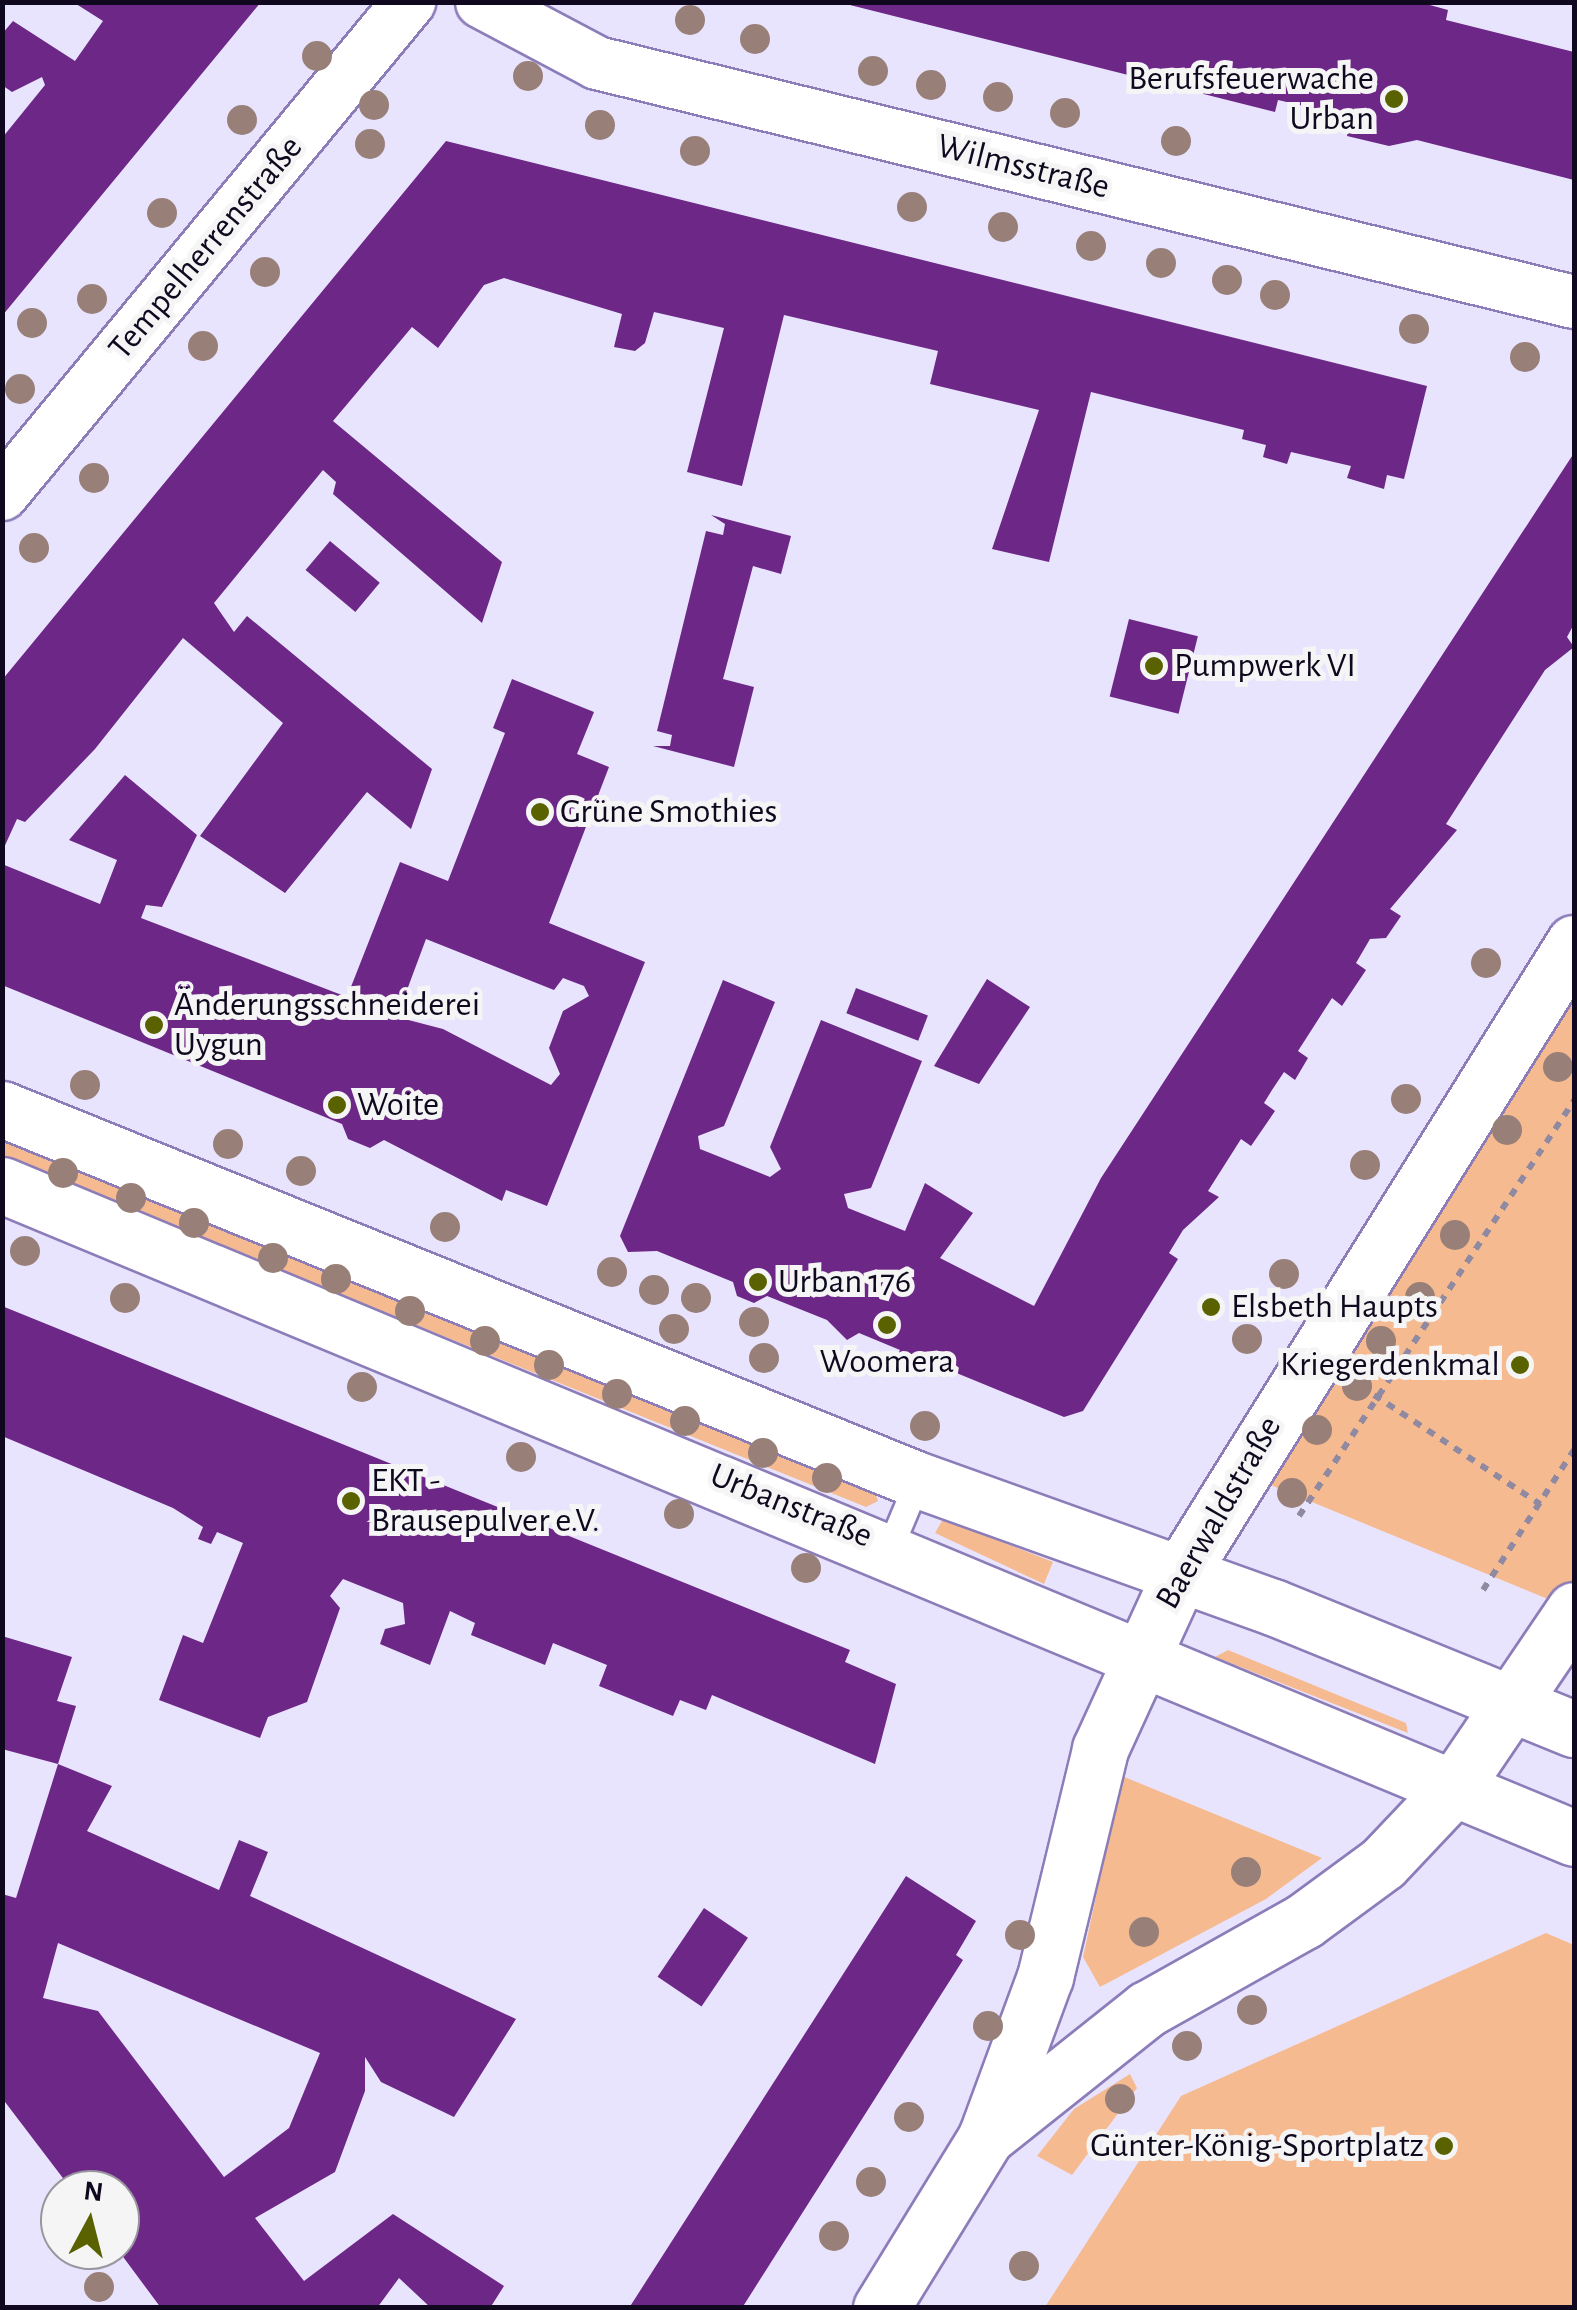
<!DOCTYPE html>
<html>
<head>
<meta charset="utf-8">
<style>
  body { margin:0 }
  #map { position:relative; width:1577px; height:2310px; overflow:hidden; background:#e9e4fe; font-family:"Alegreya Sans",sans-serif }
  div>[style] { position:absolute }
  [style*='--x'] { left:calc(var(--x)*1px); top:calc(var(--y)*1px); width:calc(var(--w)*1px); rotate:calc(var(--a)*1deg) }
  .green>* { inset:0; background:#f6ba91 }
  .building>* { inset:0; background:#6d2787; transform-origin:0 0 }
  .path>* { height:6px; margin-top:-3px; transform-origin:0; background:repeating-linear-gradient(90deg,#8f89a1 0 8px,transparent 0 16px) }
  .roads { filter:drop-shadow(2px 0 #8c7db9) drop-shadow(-2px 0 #8c7db9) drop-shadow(0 2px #8c7db9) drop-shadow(0 -2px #8c7db9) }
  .service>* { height:25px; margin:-12.5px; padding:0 12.5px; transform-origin:12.5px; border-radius:12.5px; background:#fff }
  .minor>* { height:52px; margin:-26px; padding:0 26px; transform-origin:26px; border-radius:26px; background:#fff }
  .tertiary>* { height:55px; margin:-27.5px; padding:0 27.5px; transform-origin:27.5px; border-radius:27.5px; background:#fff }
  .secondary>* { height:55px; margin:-27.5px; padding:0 27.5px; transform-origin:27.5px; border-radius:27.5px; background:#fff }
  .trees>* { width:30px; height:30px; margin:-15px; border-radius:50%; background:#987f78 }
  .dots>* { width:28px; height:28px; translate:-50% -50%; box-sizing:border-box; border:5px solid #f5f5f5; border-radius:50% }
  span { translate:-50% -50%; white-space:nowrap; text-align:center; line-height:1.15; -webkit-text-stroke:10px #f5f5f5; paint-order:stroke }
  .poi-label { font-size:35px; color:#0f081e }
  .right { translate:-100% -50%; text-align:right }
  .left { translate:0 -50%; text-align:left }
  .street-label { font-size:35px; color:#0f081e }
  .frame { position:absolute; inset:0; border:5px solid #0f081e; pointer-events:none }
  .north { position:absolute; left:40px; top:2170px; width:100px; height:100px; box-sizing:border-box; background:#f5f5f5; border:2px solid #99969f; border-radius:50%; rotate:7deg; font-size:28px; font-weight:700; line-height:40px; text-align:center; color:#0f081e }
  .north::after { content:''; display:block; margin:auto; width:35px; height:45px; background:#5a6200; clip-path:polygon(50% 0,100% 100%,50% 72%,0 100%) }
</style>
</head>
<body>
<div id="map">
  <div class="green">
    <i style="clip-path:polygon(1574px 972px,1574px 1582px,1560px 1604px,1251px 1477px)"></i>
    <i style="clip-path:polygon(2px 1138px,874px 1490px,878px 1501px,866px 1507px,3px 1158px)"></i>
    <i style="clip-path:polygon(943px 1519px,1053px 1562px,1044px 1584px,935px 1533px)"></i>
    <i style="clip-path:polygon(1228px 1650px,1406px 1723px,1408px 1733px,1215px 1657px)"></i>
    <i style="clip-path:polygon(1122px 1776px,1322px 1858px,1266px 1899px,1100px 1987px,1083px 1957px)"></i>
    <i style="clip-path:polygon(1546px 1933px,1574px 1945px,1574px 2307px,1045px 2307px,1181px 2096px)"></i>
    <i style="clip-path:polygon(1130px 2074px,1137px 2088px,1072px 2175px,1037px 2156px,1074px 2109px)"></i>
  </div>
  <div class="building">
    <i style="clip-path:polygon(73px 2px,261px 2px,2px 316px,2px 138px,45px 85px,42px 77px,12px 92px,2px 85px,2px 34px,13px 21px,75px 61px,103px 21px)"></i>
    <i style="clip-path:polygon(838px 2px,1419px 2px,1448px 10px,1446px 20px,1574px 52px,1574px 180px,1417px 140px,1389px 146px,1347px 136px,1351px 117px,1278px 100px,1275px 112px)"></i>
    <i style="clip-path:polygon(446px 141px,1427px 386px,1404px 479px,1387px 475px,1384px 489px,1347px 478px,1351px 466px,1291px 452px,1287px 464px,1263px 457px,1266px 445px,1242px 439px,1244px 430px,1091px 392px,1049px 562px,992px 549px,1039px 410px,930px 384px,938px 351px,784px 315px,742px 486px,687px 472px,724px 328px,654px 312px,645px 343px,635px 351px,614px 347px,622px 314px,504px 278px,484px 285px,438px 348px,412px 327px,333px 421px,502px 562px,482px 623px,333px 494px,336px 482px,323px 470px,214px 603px,234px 632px,247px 616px,432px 769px,411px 829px,367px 792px,285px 893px,200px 836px,283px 723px,183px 638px,95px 749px,25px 822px,17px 819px,2px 852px,2px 680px)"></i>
    <i style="clip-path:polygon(1574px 453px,1574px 624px,1567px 637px,1574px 647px,1545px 670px,1446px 824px,1457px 830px,1390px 909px,1401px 916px,1386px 938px,1370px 939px,1356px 963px,1366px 970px,1342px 1006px,1332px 998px,1298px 1051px,1308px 1058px,1295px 1080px,1284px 1072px,1272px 1090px,1264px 1103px,1275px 1111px,1251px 1146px,1241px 1139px,1208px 1191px,1219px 1197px,1183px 1230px,1169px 1253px,1178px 1259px,1083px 1411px,1064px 1417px,920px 1358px,917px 1367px,896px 1359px,900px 1350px,859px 1333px,847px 1340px,827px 1320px,767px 1296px,754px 1303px,737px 1296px,733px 1282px,657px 1251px,628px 1252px,620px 1236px,723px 980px,775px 1002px,724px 1126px,698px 1136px,700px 1149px,770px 1177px,781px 1169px,770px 1147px,821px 1020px,922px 1061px,871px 1188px,844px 1194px,848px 1208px,905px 1231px,925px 1183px,973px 1213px,940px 1258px,1034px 1306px,1101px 1178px)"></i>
    <i style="clip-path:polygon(711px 515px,791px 536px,781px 574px,753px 566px,723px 679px,754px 687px,734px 767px,653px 746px,670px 746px,672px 735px,657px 731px,706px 531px,723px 535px,725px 524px)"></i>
    <i style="left:330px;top:541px;width:65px;height:38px;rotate:40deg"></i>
    <i style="left:1129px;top:619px;width:71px;height:80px;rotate:14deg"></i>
    <i style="clip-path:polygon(evenodd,512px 679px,594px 712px,577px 754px,609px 767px,549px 923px,645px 962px,547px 1206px,506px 1190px,502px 1201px,384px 1140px,370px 1148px,348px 1139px,342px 1124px,2px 985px,2px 864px,100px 904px,117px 860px,69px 840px,125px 775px,197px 835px,162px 907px,146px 905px,141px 918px,347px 997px,400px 862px,448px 881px,505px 733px,493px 728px,512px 679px,426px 939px,554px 990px,563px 978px,584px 986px,589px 996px,563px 1011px,549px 1048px,560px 1074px,551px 1085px,443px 1029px,393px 1016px,390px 1002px,404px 998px,426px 939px)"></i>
    <i style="clip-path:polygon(987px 979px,1030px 1007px,979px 1084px,934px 1066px)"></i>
    <i style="left:856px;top:988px;width:77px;height:27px;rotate:21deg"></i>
    <i style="clip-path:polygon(2px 1306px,850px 1650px,845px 1662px,896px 1684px,875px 1764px,712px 1695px,706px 1710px,680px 1700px,673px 1716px,599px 1686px,607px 1665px,553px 1643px,545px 1665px,471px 1635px,475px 1623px,450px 1611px,430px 1665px,380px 1644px,385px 1629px,405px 1624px,403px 1603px,343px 1579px,330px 1596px,340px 1608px,307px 1702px,268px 1717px,260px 1738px,159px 1700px,183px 1635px,203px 1643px,243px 1543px,217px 1532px,211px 1544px,198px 1539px,203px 1527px,173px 1508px,2px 1436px)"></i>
    <i style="clip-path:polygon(evenodd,2px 1636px,72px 1657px,57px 1701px,76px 1706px,58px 1764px,112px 1786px,87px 1831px,219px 1890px,239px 1840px,268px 1852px,250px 1896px,516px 2019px,454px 2117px,381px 2082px,365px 2057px,365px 2091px,335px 2172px,255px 2218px,304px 2281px,393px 2214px,504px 2286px,490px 2308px,431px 2308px,399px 2278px,377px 2308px,161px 2308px,118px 2250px,120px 2190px,72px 2190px,2px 2098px,2px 1894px,16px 1898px,58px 1764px,2px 1749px,2px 1636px,58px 1943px,320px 2053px,289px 2128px,224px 2177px,98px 2011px,43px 1998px,58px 1943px)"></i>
    <i style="clip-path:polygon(906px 1876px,976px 1921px,956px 1955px,963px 1960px,775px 2256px,742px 2308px,629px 2308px)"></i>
    <i style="left:704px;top:1908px;width:53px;height:83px;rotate:34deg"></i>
  </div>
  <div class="path">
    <i style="--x:1374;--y:1395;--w:199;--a:33.3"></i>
    <i style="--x:1299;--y:1516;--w:499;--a:-56.5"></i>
    <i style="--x:1483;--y:1590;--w:167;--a:-57"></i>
  </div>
  <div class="roads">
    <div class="service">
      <i style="--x:890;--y:1547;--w:73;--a:-67.3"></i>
    </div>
    <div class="minor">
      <i style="--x:482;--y:2;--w:130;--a:27.9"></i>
      <i style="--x:597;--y:63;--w:1006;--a:13.75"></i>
      <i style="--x:2;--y:494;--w:639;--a:-50.4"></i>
    </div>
    <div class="tertiary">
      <i style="--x:986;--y:2137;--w:206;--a:-38.5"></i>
      <i style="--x:1147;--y:2009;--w:180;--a:-29.3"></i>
      <i style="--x:1304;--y:1921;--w:98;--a:-36.3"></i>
      <i style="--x:1383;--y:1863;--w:102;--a:-46.6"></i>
      <i style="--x:1453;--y:1789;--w:216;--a:-55.9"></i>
      <i style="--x:881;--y:2308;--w:201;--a:-58.4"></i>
      <i style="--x:986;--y:2137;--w:171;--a:-69.8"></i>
      <i style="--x:1045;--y:1977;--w:235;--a:-76.4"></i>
      <i style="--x:1100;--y:1749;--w:192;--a:-65.4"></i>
      <i style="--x:1180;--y:1574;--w:744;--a:-58.02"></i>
    </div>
    <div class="secondary">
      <i style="--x:2;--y:1109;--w:988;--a:22.05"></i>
      <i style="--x:918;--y:1480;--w:377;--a:19.7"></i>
      <i style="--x:1273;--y:1607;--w:325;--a:22.1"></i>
      <i style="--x:2;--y:1185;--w:1702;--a:22.56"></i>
    </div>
  </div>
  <div class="trees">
    <i style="left:690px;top:20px"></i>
    <i style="left:755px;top:39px"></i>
    <i style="left:317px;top:56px"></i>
    <i style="left:873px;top:71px"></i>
    <i style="left:528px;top:76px"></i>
    <i style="left:931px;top:85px"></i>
    <i style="left:998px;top:97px"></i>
    <i style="left:374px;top:105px"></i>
    <i style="left:1065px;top:113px"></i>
    <i style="left:242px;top:120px"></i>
    <i style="left:600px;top:125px"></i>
    <i style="left:1176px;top:141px"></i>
    <i style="left:370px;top:144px"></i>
    <i style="left:695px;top:151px"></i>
    <i style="left:912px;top:207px"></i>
    <i style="left:162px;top:213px"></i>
    <i style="left:1003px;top:227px"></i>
    <i style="left:1091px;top:246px"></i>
    <i style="left:1161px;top:263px"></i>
    <i style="left:265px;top:272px"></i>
    <i style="left:1227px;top:280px"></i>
    <i style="left:1275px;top:295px"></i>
    <i style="left:92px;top:299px"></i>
    <i style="left:32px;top:323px"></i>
    <i style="left:1414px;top:329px"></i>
    <i style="left:203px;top:346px"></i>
    <i style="left:1525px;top:357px"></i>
    <i style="left:20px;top:389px"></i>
    <i style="left:94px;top:478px"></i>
    <i style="left:34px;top:548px"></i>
    <i style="left:1486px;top:963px"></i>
    <i style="left:1558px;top:1067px"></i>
    <i style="left:85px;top:1085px"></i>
    <i style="left:1406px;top:1099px"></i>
    <i style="left:1507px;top:1130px"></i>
    <i style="left:228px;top:1144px"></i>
    <i style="left:1365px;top:1165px"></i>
    <i style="left:301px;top:1171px"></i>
    <i style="left:63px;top:1173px"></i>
    <i style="left:131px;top:1198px"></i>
    <i style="left:194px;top:1223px"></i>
    <i style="left:445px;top:1227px"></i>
    <i style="left:1455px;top:1235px"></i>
    <i style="left:25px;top:1251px"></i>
    <i style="left:273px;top:1258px"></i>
    <i style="left:612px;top:1272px"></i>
    <i style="left:1284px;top:1274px"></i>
    <i style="left:336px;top:1279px"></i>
    <i style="left:654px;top:1290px"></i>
    <i style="left:1420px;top:1297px"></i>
    <i style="left:125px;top:1298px"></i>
    <i style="left:696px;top:1298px"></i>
    <i style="left:410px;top:1311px"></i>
    <i style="left:754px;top:1322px"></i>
    <i style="left:674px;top:1329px"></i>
    <i style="left:1247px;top:1339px"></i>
    <i style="left:485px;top:1341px"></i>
    <i style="left:1381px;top:1341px"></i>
    <i style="left:764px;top:1358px"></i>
    <i style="left:549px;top:1365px"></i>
    <i style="left:1357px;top:1386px"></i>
    <i style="left:362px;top:1387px"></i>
    <i style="left:617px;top:1394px"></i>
    <i style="left:685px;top:1421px"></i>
    <i style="left:925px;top:1426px"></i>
    <i style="left:1317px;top:1430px"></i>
    <i style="left:763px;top:1453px"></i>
    <i style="left:521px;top:1457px"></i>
    <i style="left:827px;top:1478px"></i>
    <i style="left:1292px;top:1493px"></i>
    <i style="left:679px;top:1514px"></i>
    <i style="left:806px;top:1568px"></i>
    <i style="left:1246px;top:1872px"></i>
    <i style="left:1144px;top:1932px"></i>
    <i style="left:1020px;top:1935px"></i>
    <i style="left:1252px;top:2010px"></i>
    <i style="left:988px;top:2026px"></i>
    <i style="left:1187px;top:2046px"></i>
    <i style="left:1120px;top:2099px"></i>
    <i style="left:909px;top:2117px"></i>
    <i style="left:871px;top:2182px"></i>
    <i style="left:834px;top:2236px"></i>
    <i style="left:1024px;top:2266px"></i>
    <i style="left:99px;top:2287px"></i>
  </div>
  <div class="dots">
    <i style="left:1394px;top:99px;background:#5a6200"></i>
    <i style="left:1154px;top:666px;background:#5a6200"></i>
    <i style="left:540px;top:812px;background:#5a6200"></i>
    <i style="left:154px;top:1025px;background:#5a6200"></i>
    <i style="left:337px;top:1105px;background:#5a6200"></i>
    <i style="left:758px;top:1282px;background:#5a6200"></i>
    <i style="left:1211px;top:1307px;background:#5a6200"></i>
    <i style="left:887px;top:1325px;background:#5a6200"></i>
    <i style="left:1520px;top:1365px;background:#5a6200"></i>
    <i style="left:351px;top:1501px;background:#5a6200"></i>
    <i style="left:1444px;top:2146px;background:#5a6200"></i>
  </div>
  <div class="poi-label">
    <span class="right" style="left:1374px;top:99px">Berufsfeuerwache<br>Urban</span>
    <span class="left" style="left:1174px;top:666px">Pumpwerk VI</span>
    <span class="left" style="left:560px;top:812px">Grüne Smothies</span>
    <span class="left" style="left:174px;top:1025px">Änderungsschneiderei<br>Uygun</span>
    <span class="left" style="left:357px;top:1105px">Woite</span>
    <span class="left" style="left:778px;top:1282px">Urban 176</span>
    <span class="left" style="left:1231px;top:1307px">Elsbeth Haupts</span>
    <span style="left:887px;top:1362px">Woomera</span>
    <span class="right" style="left:1500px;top:1365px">Kriegerdenkmal</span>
    <span class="left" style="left:371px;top:1501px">EKT -<br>Brausepulver e.V.</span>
    <span class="right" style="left:1424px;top:2146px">Günter-König-Sportplatz</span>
  </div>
  <div class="street-label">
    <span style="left:1023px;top:167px;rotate:14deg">Wilmsstraße</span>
    <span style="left:206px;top:248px;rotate:-50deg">Tempelherrenstraße</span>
    <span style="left:791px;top:1506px;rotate:22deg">Urbanstraße</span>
    <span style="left:1219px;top:1513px;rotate:-60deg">Baerwaldstraße</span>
  </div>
  <div class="frame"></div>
  <div class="north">N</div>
</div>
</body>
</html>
